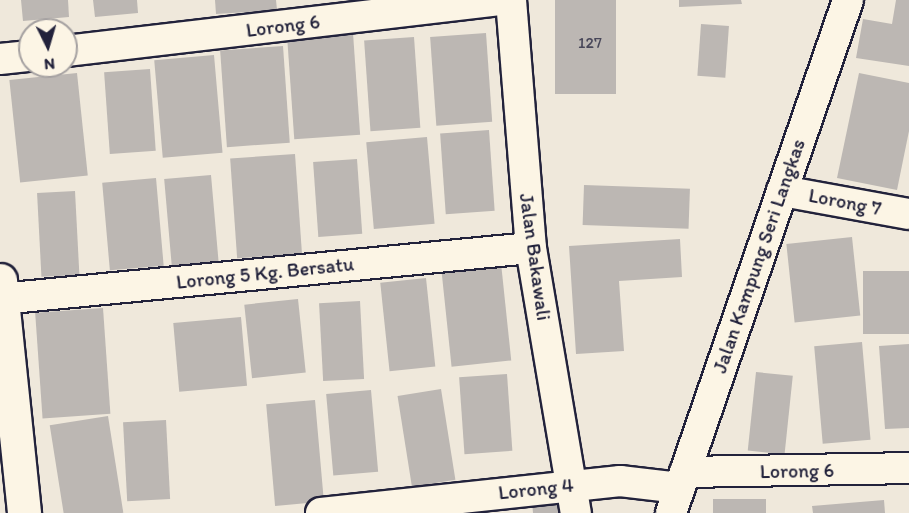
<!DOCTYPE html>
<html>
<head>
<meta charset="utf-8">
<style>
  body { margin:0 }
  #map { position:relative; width:909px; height:513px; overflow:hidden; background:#efe8db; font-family:Itim,sans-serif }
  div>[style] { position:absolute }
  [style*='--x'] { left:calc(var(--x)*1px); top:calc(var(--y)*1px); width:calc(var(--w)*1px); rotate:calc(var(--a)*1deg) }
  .building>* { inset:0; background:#bcb7b3; transform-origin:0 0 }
  .roads { filter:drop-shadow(2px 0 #22223b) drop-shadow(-2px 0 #22223b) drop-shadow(0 2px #22223b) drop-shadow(0 -2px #22223b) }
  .minor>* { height:30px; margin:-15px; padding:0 15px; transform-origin:15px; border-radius:15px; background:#fcf5e5 }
  .tertiary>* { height:33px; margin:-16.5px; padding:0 16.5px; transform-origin:16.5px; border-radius:16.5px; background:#fcf5e5 }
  span { translate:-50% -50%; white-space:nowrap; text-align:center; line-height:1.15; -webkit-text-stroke:4.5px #fcf5e5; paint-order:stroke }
  .number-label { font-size:16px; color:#484759 }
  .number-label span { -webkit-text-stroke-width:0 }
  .street-label { font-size:20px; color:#22223b }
  .north { position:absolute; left:18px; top:18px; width:60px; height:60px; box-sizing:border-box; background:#fcf5e5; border:2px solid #a5a1a1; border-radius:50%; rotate:175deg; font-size:16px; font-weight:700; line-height:24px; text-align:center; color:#22223b }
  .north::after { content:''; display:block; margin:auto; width:21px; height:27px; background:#22223b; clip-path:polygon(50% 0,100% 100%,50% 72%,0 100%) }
</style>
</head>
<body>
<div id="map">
  <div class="building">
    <i style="clip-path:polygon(21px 0,68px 0,69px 17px,23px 21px)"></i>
    <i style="clip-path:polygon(93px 0,137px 0,138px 13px,95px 17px)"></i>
    <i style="clip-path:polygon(215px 0,276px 0,277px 10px,216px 14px)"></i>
    <i style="left:555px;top:0;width:61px;height:94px"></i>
    <i style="clip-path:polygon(679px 0,741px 0,742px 4px,679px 7px)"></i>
    <i style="clip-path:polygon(896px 0,909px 0,909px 66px,856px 58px,863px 19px,892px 24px)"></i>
    <i style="left:701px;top:24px;width:28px;height:52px;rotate:4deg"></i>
    <i style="left:353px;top:33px;width:102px;height:66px;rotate:86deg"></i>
    <i style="left:486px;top:33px;width:89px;height:56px;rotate:86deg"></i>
    <i style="left:414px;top:37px;width:91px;height:50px;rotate:86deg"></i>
    <i style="left:283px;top:46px;width:97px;height:63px;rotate:86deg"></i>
    <i style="left:214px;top:55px;width:98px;height:60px;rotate:85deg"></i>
    <i style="left:150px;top:69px;width:82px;height:46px;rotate:86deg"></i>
    <i style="left:77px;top:73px;width:103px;height:68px;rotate:84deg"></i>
    <i style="clip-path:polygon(859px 73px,909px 83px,909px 131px,897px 190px,837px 178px)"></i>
    <i style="left:489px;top:130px;width:81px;height:49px;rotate:86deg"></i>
    <i style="left:427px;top:137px;width:87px;height:61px;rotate:85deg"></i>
    <i style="left:295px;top:154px;width:100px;height:65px;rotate:86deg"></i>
    <i style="left:357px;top:159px;width:75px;height:44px;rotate:86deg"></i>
    <i style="left:211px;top:175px;width:88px;height:47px;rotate:85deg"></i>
    <i style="left:156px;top:178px;width:88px;height:54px;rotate:85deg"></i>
    <i style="left:584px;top:185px;width:106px;height:40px;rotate:2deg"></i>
    <i style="left:75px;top:191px;width:84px;height:38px;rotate:87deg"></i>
    <i style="left:852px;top:237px;width:79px;height:66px;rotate:84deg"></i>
    <i style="clip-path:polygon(680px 239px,682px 277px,619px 281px,624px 351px,576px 354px,569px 246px)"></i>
    <i style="left:501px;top:263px;width:98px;height:60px;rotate:84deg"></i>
    <i style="left:909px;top:271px;width:63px;height:46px;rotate:90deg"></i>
    <i style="left:426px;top:278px;width:89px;height:46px;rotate:84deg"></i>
    <i style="left:298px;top:299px;width:74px;height:54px;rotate:84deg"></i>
    <i style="left:360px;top:301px;width:78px;height:41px;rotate:87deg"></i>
    <i style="left:103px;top:308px;width:106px;height:68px;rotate:86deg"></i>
    <i style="left:241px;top:317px;width:69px;height:68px;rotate:85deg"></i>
    <i style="left:862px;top:342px;width:98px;height:48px;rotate:85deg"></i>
    <i style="clip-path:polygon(909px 344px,909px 428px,885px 429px,879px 346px)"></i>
    <i style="left:756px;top:372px;width:37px;height:79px;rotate:6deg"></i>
    <i style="left:507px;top:374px;width:77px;height:48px;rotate:86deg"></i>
    <i style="left:441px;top:389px;width:92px;height:44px;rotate:81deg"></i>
    <i style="left:371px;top:390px;width:82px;height:45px;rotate:85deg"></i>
    <i style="left:315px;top:400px;width:102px;height:49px;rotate:85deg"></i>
    <i style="left:108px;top:416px;width:98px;height:59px;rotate:81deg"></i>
    <i style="left:166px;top:420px;width:79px;height:43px;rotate:87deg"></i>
    <i style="clip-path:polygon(566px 498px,567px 513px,533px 513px,532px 501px)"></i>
    <i style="left:713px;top:499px;width:53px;height:14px"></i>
    <i style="clip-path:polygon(884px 500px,885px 513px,813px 513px,812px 506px)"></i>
  </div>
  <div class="roads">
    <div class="minor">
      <i style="--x:511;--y:0;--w:249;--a:85.4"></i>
      <i style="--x:531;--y:248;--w:269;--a:80.4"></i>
      <i style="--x:66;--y:51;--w:436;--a:-6.7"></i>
      <i style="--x:0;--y:59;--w:30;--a:-6"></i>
      <i style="--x:782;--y:191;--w:129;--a:10.3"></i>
      <i style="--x:0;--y:299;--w:533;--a:-5.49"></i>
      <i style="--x:685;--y:472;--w:224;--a:-1"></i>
      <i style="--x:321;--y:513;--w:301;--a:-6.1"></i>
      <i style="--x:620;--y:481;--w:60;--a:6.7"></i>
      <i style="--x:671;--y:513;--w:543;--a:-70.96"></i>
    </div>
    <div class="tertiary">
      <i style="--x:0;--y:280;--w:234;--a:84.1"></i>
    </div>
  </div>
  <div class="number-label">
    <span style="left:590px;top:43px">127</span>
  </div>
  <div class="street-label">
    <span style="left:283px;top:26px;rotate:-7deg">Lorong 6</span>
    <span style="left:845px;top:202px;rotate:11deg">Lorong 7</span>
    <span style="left:759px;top:256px;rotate:-71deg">Jalan Kampung Seri Langkas</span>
    <span style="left:535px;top:257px;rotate:82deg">Jalan Bakawali</span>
    <span style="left:265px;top:273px;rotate:-6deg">Lorong 5 Kg. Bersatu</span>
    <span style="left:797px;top:471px;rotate:-1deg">Lorong 6</span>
    <span style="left:536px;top:489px;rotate:-6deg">Lorong 4</span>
  </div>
  <div class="north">N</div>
</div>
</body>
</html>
